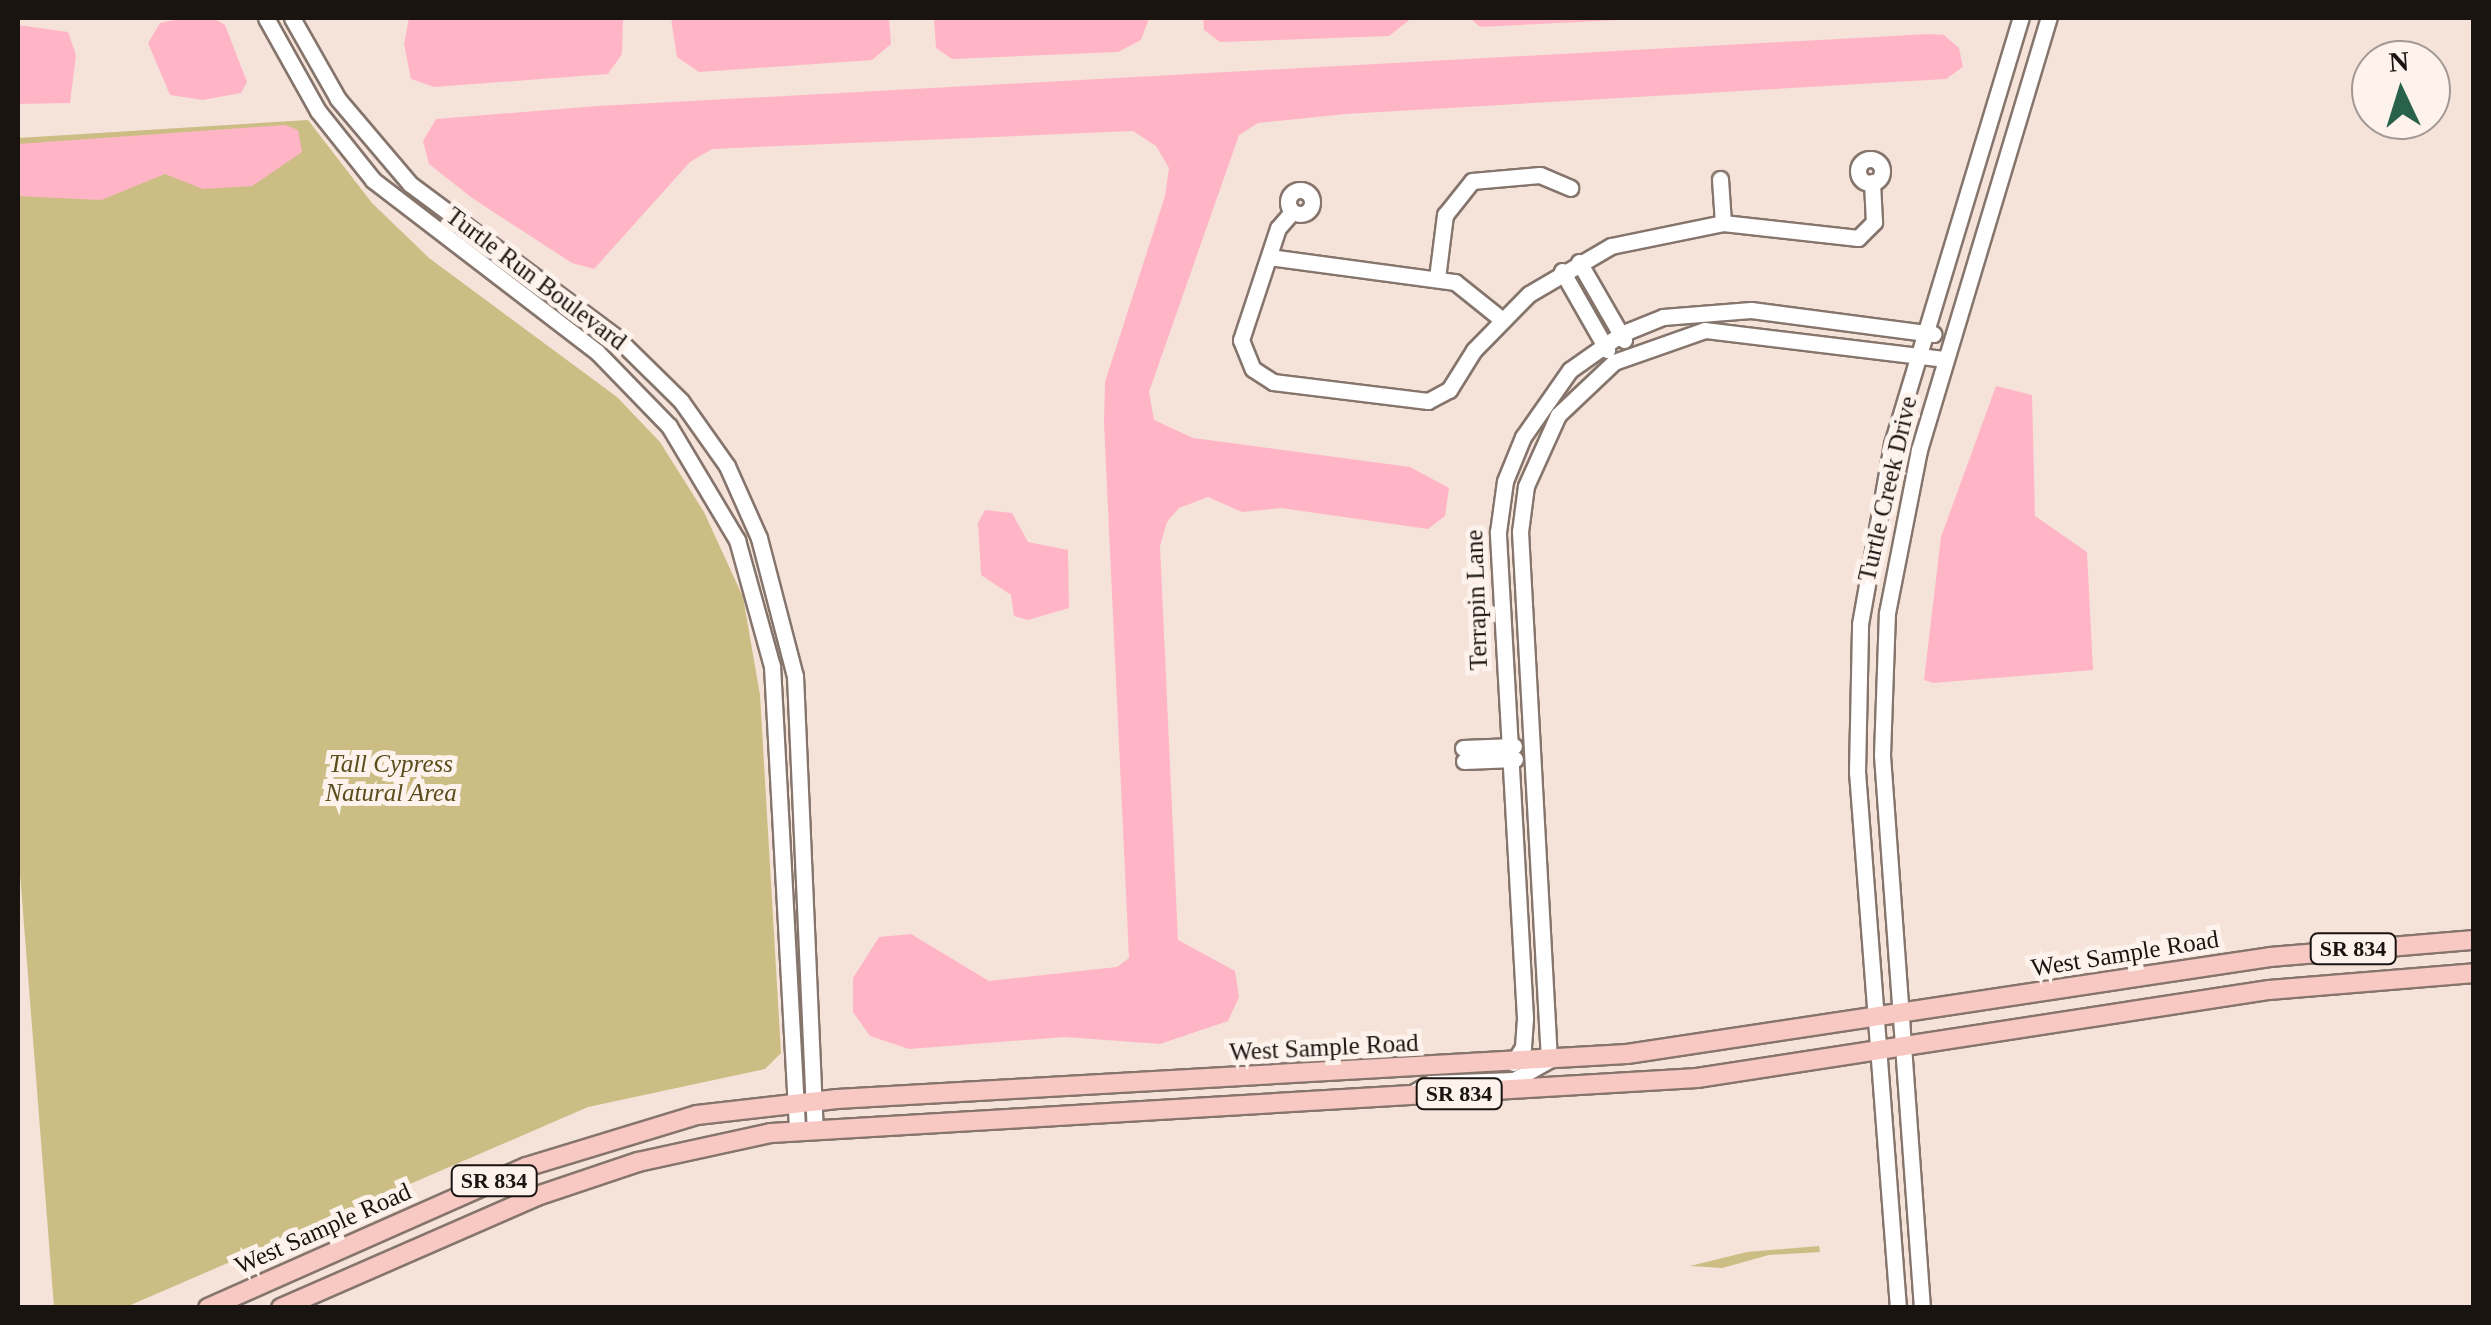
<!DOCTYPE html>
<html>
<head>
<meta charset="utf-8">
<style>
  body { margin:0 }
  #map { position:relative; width:2491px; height:1325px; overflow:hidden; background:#f5e3d9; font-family:Georgia,serif }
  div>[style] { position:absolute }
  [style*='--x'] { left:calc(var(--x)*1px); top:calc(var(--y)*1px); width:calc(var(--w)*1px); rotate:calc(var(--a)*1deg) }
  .green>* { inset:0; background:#ccbd85 }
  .water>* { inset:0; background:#ffb5c6 }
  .roads { filter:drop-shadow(2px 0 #85756c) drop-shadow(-2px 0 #85756c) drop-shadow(0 2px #85756c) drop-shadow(0 -2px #85756c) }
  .minor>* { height:15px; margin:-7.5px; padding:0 7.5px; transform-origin:7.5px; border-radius:7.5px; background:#fff }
  .minor>.ring { margin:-7.5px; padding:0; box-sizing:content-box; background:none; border:15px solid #fff; border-radius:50% }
  .major>* { height:18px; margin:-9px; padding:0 9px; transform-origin:9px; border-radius:9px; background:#f8c8c2 }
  span { translate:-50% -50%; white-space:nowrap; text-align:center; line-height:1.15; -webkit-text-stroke:10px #fdf2ec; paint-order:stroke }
  .shield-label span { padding:2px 8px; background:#fdf2ec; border:2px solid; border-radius:8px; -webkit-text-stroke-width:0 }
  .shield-label { font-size:22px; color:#1a1411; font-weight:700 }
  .street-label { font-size:25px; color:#1a1411 }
  .park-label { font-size:25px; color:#5a4d1b; font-style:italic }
  .frame { position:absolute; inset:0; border:20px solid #1a1411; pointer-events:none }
  .north { position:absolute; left:2351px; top:40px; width:100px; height:100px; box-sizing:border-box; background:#fdf2ec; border:2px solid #a29994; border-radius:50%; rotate:356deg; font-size:28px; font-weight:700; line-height:40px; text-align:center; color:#1a1411 }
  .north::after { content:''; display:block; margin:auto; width:35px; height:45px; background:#29624a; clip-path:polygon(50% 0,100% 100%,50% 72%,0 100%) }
</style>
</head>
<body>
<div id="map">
  <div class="green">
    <i style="clip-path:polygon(308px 120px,372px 203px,429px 258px,617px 397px,660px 442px,704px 512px,743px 597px,760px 695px,781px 1053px,765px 1069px,588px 1107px,126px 1307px,54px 1307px,18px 848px,18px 138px)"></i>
    <i style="clip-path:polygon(1819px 1246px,1820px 1252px,1769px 1255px,1722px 1268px,1690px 1266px,1747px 1252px)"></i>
  </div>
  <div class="water">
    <i style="clip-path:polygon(184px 18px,213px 18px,225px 25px,247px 82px,241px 93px,203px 100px,170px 95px,148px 43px,160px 23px)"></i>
    <i style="clip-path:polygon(409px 18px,623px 18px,622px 54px,608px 74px,434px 87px,411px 79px,404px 44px)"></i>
    <i style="clip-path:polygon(671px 18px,889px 18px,891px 44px,872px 60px,699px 72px,677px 57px)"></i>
    <i style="clip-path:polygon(934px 18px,1149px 18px,1141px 40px,1118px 52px,952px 59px,936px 48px)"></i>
    <i style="clip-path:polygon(1203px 18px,1412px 18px,1389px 36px,1220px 42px,1204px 30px)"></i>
    <i style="clip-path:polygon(1470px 18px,1659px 18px,1480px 27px)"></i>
    <i style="clip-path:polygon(18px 25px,68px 32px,76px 55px,70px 103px,18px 104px)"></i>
    <i style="clip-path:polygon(1929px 34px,1944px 35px,1959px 48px,1963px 67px,1946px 79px,1346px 114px,1258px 123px,1239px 135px,1149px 392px,1154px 420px,1193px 438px,1410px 467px,1449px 488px,1445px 516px,1428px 529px,1281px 508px,1242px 512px,1208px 497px,1179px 508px,1167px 522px,1160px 546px,1178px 940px,1235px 971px,1239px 997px,1228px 1021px,1160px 1044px,1065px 1037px,909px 1049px,870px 1036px,853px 1012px,853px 978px,879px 937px,911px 934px,989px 981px,1117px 967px,1129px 958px,1104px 423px,1105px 382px,1165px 196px,1169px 168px,1156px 146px,1133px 131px,712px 149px,690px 162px,594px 269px,572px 263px,472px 198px,429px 164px,423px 141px,436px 119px,598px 106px)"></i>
    <i style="clip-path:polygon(285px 125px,298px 130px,302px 152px,252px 186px,203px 189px,165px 174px,101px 200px,18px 196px,18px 144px)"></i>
    <i style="clip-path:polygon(1996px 386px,2032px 395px,2035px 516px,2087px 552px,2093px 670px,1933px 683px,1924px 680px,1941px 537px)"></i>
    <i style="clip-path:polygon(985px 510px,1012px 513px,1028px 542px,1068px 550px,1069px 608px,1028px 620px,1014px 616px,1011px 595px,981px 575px,978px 523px)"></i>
  </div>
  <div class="roads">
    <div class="minor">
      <i style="--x:266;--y:18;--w:107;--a:60.8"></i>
      <i style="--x:318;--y:111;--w:88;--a:51.4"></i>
      <i style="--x:373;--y:180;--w:282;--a:37.5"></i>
      <i style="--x:597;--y:352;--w:103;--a:45.8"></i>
      <i style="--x:669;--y:426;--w:133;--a:59.2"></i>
      <i style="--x:737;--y:540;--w:131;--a:74.5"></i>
      <i style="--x:772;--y:666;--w:466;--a:86.9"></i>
      <i style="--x:292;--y:18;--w:93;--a:60.4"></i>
      <i style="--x:338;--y:99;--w:111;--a:49.7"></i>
      <i style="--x:410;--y:184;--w:258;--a:36.6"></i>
      <i style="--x:617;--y:338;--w:90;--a:44.5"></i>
      <i style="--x:681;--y:401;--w:80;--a:54.7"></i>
      <i style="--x:727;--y:466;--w:79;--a:66"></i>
      <i style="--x:759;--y:538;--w:143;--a:75.4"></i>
      <i style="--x:795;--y:676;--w:453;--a:87.5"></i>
      <i class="ring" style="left:1858px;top:159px;width:9px;height:9px"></i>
      <i style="--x:1720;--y:179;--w:44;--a:86.1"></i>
      <i class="ring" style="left:1288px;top:190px;width:9px;height:9px"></i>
      <i style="--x:1292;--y:212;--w:21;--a:131"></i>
      <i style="--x:1278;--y:228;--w:118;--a:108.3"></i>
      <i style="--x:1241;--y:340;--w:31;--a:68"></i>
      <i style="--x:1253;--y:369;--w:24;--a:33"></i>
      <i style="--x:1273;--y:382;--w:156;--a:7"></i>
      <i style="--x:1428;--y:401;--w:24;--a:-28"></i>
      <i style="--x:1449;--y:390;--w:47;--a:-58"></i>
      <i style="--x:1474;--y:350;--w:78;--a:-45.5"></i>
      <i style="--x:1529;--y:294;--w:95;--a:-30.3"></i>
      <i style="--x:1611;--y:246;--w:114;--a:-11.6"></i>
      <i style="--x:1723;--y:223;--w:136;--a:6.3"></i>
      <i style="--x:1858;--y:238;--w:23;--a:-45"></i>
      <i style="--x:1874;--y:222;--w:40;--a:-92.9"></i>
      <i style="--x:1269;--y:257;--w:188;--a:7.7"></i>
      <i style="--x:1455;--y:282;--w:59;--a:38.8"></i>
      <i style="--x:1579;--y:262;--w:90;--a:60"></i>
      <i style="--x:1562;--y:271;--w:91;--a:60.3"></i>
      <i style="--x:1437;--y:278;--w:64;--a:-82.8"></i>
      <i style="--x:1445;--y:215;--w:43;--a:-51.5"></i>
      <i style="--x:1472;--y:181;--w:68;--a:-5"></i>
      <i style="--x:1540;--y:175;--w:33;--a:23"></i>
      <i style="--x:1463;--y:748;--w:51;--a:-2.2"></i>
      <i style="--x:1464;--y:761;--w:51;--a:-2.2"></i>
      <i style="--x:1513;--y:1063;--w:19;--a:-58"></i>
      <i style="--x:1523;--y:1047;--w:29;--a:-86"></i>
      <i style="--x:1525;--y:1018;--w:487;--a:-93.2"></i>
      <i style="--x:1498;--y:532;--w:51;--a:-82.2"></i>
      <i style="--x:1505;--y:481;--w:48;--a:-67.8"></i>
      <i style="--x:1523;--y:437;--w:82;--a:-55"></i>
      <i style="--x:1570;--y:370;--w:62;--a:-35.2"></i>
      <i style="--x:1621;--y:334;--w:45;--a:-22"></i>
      <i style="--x:1663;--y:317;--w:88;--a:-4.5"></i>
      <i style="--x:1751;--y:310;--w:184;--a:7.5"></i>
      <i style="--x:1409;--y:1095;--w:24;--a:-30"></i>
      <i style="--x:1430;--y:1083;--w:84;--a:-2"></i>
      <i style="--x:1514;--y:1080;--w:40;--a:-29.7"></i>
      <i style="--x:1549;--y:1060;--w:529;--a:-93.14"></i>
      <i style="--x:1520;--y:532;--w:46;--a:-82.6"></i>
      <i style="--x:1526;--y:486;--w:78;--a:-65.7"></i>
      <i style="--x:1558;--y:415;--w:77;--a:-43.4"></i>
      <i style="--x:1614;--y:362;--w:96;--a:-19.4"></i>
      <i style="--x:1705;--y:330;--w:241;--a:6.9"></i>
      <i style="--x:1898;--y:1308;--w:538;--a:-94.37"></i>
      <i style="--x:1857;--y:772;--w:148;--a:-88.8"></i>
      <i style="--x:1860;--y:624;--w:183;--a:-79.9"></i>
      <i style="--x:1892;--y:444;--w:445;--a:-73.2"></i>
      <i style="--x:1922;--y:1308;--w:554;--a:-94.14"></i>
      <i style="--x:1882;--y:755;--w:142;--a:-88"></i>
      <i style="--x:1887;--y:613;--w:166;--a:-78.9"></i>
      <i style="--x:1919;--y:450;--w:451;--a:-73.3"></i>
    </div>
    <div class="major">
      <i style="--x:208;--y:1308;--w:348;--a:-23.9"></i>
      <i style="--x:526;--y:1167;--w:179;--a:-16.9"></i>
      <i style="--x:697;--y:1115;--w:141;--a:-6.5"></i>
      <i style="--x:837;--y:1099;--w:791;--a:-3.26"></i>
      <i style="--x:1627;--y:1054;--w:650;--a:-8.58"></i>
      <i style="--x:2270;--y:957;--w:205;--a:-4.8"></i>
      <i style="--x:281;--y:1308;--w:279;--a:-23.6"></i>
      <i style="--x:537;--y:1196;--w:107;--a:-18.6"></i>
      <i style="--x:638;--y:1162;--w:136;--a:-12.3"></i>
      <i style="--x:771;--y:1133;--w:928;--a:-3.4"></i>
      <i style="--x:1697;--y:1078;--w:579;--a:-8.75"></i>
      <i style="--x:2269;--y:990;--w:206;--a:-4.7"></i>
    </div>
  </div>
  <div class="shield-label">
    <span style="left:2353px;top:949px">SR 834</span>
    <span style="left:1459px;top:1094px">SR 834</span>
    <span style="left:494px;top:1181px">SR 834</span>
  </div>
  <div class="street-label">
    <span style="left:536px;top:279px;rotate:37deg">Turtle Run Boulevard</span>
    <span style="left:1888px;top:489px;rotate:-77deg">Turtle Creek Drive</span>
    <span style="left:1477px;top:600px;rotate:-92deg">Terrapin Lane</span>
    <span style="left:2125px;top:954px;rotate:-9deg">West Sample Road</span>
    <span style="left:1324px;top:1048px;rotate:-3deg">West Sample Road</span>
    <span style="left:323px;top:1229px;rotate:-24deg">West Sample Road</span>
  </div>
  <div class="park-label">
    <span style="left:391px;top:779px">Tall Cypress<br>Natural Area</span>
  </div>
  <div class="frame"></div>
  <div class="north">N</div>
</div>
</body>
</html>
